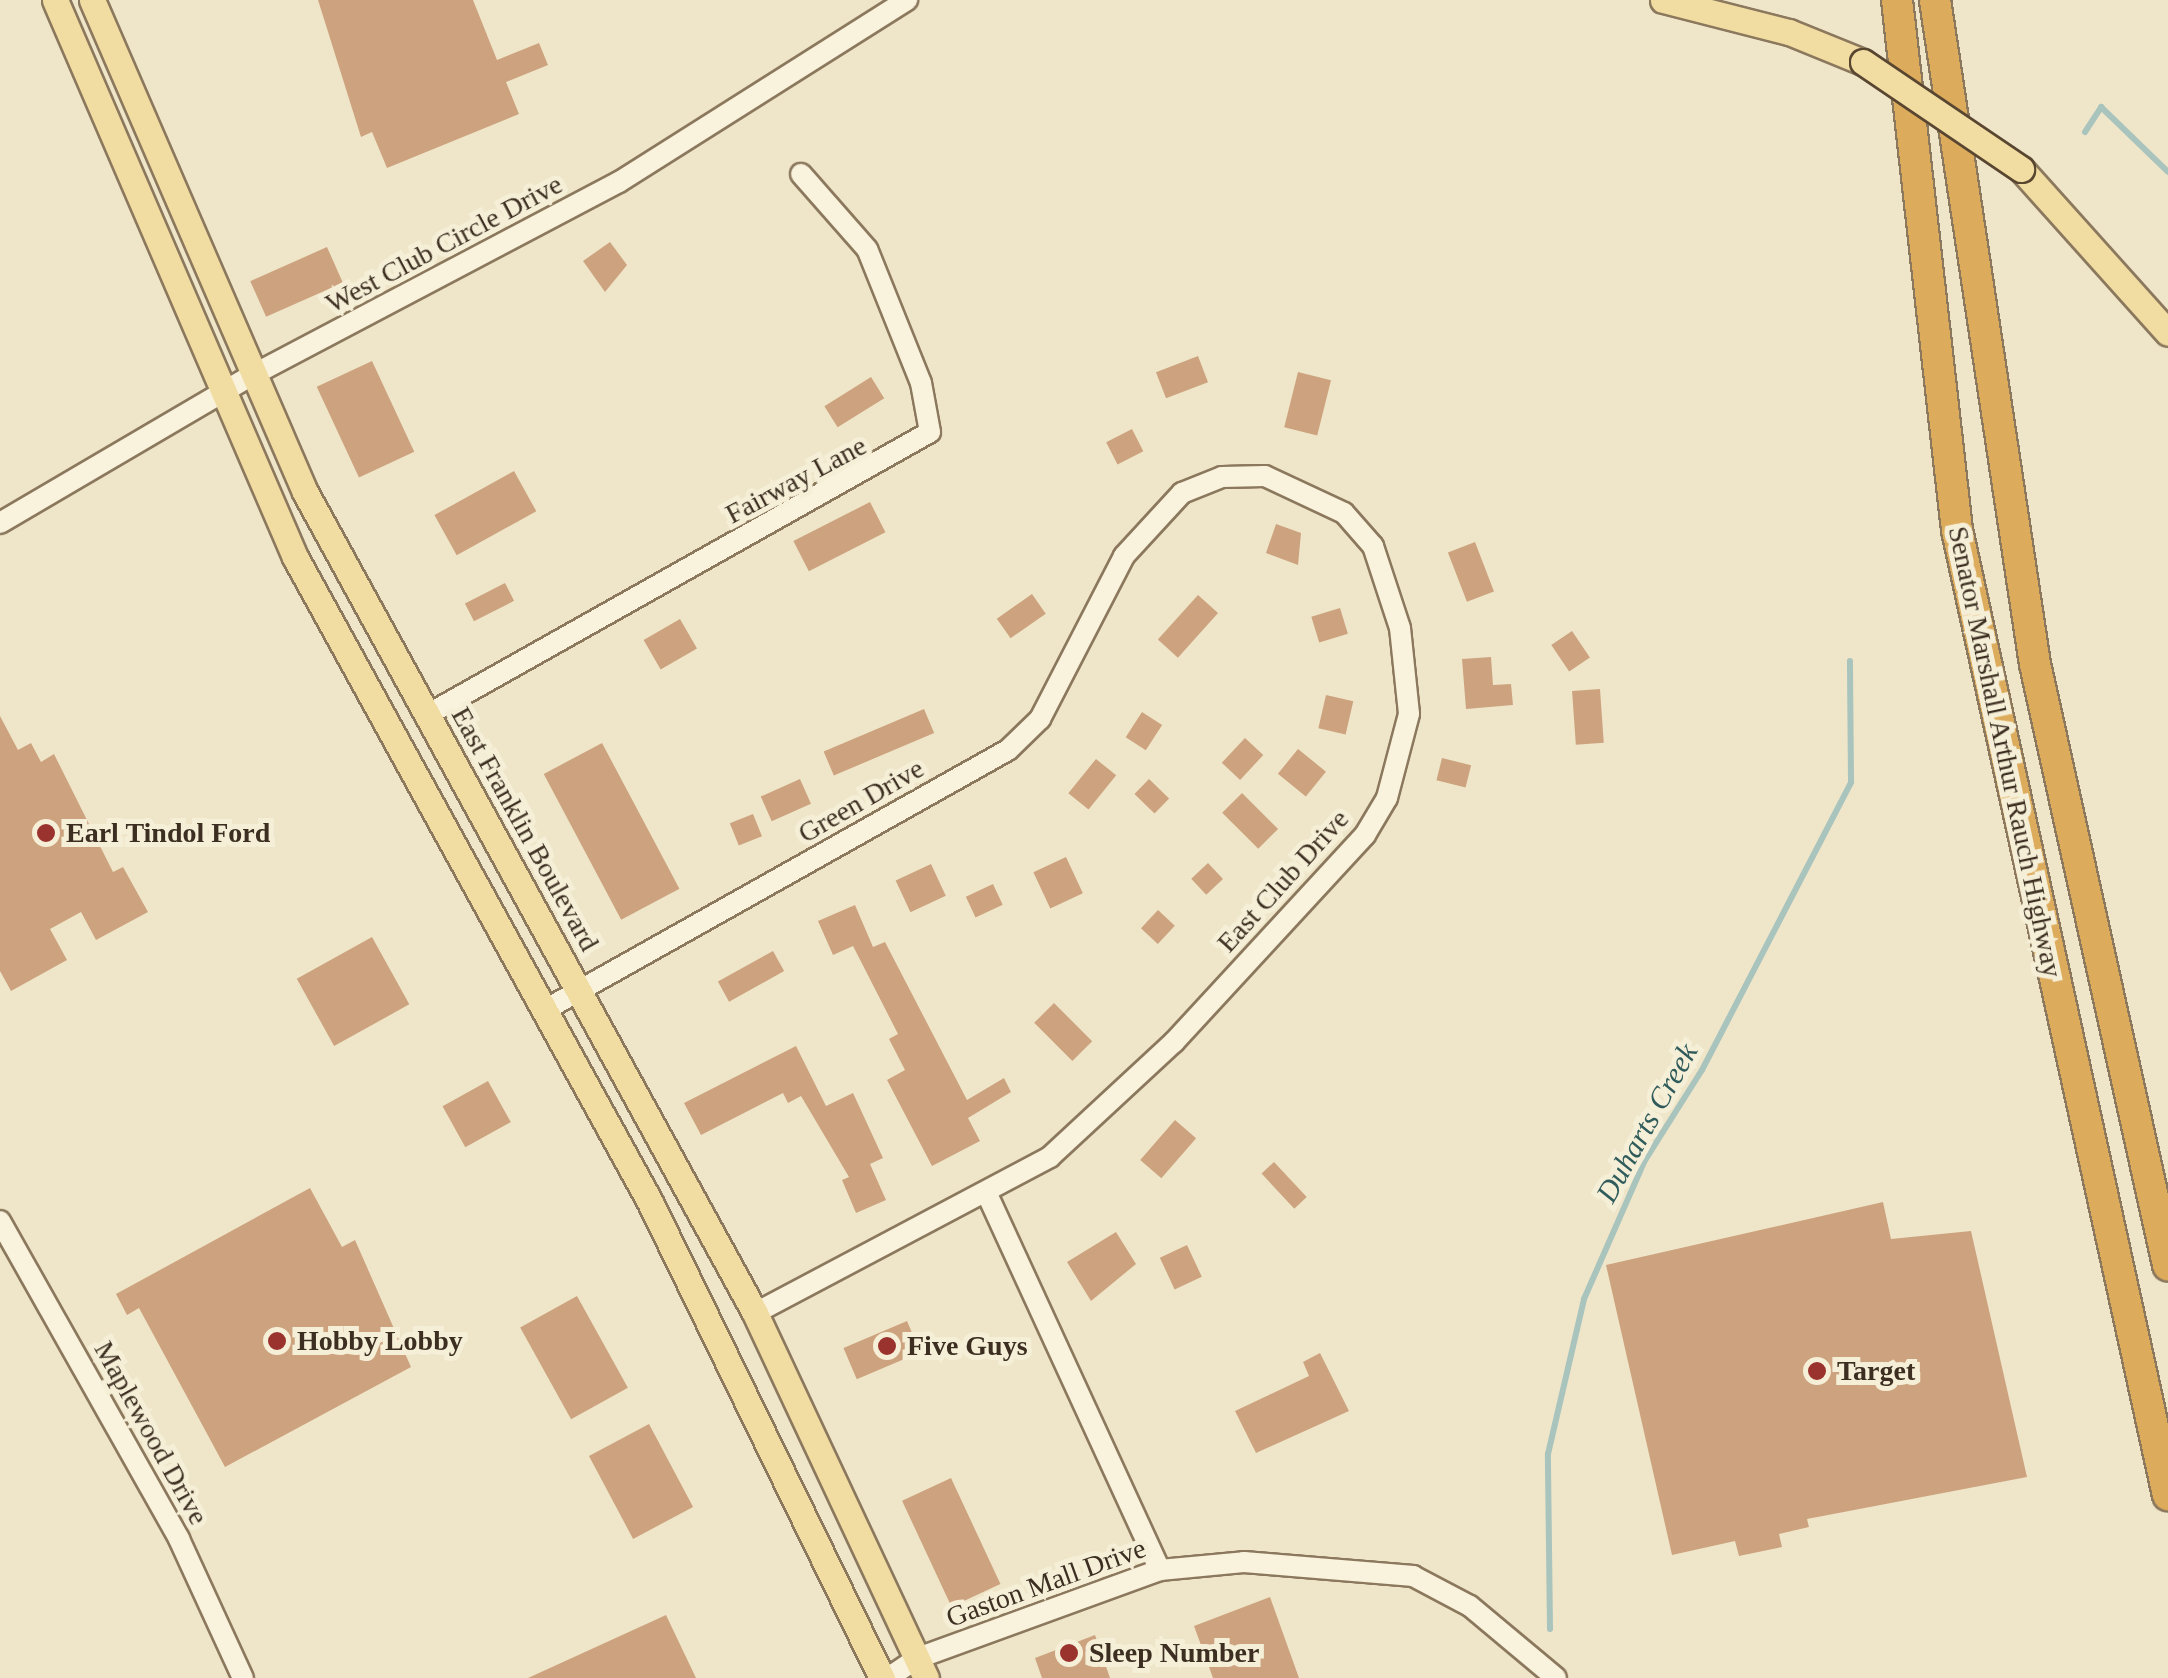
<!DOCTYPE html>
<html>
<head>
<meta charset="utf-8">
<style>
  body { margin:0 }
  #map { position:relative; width:2168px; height:1678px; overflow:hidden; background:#efe6c9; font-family:Georgia,serif }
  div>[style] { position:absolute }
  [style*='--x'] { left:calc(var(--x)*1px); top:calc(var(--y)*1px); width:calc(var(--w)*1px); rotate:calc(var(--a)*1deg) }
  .stream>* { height:6px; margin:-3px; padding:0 3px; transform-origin:3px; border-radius:3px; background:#a9c3bd }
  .building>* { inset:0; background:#cda37f; transform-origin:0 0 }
  .roads { filter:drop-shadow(2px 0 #8b785d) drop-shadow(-2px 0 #8b785d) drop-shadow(0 2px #8b785d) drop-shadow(0 -2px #8b785d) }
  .minor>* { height:20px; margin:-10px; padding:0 10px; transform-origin:10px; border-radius:10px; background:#f9f2dc }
  .major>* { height:25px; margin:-12.5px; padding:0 12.5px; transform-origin:12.5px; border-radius:12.5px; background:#f1dca2 }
  .highway>* { height:30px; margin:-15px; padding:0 15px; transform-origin:15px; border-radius:15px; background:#dcab5b }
  .bridges { filter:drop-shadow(2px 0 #594631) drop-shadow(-2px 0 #594631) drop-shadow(0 2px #594631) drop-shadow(0 -2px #594631) }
  .major-bridge>* { height:25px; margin:-12.5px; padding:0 12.5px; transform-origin:12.5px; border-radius:12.5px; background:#f1dca2 }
  .dots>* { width:28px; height:28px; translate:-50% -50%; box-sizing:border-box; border:5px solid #f6efd8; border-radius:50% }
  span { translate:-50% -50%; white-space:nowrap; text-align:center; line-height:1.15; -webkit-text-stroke:10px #f6efd8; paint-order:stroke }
  .street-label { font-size:28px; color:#3c2f21 }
  .poi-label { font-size:28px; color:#3c2f21; font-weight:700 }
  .left { translate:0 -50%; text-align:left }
  .water-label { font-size:30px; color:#305b5b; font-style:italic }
</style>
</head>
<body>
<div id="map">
  <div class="stream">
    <i style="--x:2085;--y:132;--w:30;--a:-57"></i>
    <i style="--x:2101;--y:107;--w:93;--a:44.1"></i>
    <i style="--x:1550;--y:1629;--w:175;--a:-90.7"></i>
    <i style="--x:1548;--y:1454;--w:159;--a:-76.9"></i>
    <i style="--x:1584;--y:1299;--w:150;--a:-66.3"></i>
    <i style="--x:1644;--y:1162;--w:109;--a:-57.8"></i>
    <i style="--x:1702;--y:1070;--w:324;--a:-62.6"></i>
    <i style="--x:1851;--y:782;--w:121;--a:-90.5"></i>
  </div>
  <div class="building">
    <i style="clip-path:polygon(318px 0,473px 0,497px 60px,539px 43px,548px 65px,506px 82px,519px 114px,387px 168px,372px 132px,361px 137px)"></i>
    <i style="clip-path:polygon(610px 242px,627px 265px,605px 292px,583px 261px)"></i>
    <i style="left:327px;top:247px;width:39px;height:84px;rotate:66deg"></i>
    <i style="left:1198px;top:356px;width:28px;height:45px;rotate:69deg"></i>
    <i style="left:372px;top:361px;width:100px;height:61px;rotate:65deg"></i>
    <i style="left:1298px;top:372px;width:34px;height:57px;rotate:14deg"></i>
    <i style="left:871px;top:377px;width:25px;height:55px;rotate:58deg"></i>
    <i style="left:1132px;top:429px;width:25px;height:29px;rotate:63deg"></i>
    <i style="left:514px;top:471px;width:46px;height:91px;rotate:61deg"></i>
    <i style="left:870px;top:502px;width:34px;height:86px;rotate:63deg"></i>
    <i style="clip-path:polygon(1276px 524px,1301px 533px,1298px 565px,1266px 553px)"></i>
    <i style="left:1475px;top:542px;width:53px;height:29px;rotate:69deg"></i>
    <i style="left:505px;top:583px;width:20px;height:45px;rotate:63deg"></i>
    <i style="left:1032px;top:594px;width:24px;height:43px;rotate:55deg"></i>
    <i style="left:1198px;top:595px;width:27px;height:60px;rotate:42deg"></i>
    <i style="left:1340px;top:608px;width:27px;height:30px;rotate:73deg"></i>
    <i style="left:680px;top:619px;width:34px;height:42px;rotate:60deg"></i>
    <i style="left:1572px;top:631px;width:32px;height:25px;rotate:56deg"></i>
    <i style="clip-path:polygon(1491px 657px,1493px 685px,1511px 684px,1513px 705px,1466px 709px,1462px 659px)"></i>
    <i style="left:1600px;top:689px;width:54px;height:28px;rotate:86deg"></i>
    <i style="left:1326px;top:695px;width:28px;height:34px;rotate:13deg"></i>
    <i style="left:924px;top:709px;width:26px;height:109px;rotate:67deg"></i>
    <i style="left:1142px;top:712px;width:24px;height:30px;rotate:33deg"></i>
    <i style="clip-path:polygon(0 716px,18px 750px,31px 743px,41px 762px,54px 754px,113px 872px,123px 867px,148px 912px,96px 940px,81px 912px,50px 929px,67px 960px,11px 991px,0 971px)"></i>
    <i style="left:1245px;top:738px;width:25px;height:34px;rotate:43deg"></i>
    <i style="left:602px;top:743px;width:165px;height:66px;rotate:62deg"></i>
    <i style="left:1298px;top:749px;width:36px;height:32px;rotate:39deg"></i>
    <i style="left:1442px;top:758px;width:30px;height:23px;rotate:14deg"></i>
    <i style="left:1096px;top:759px;width:26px;height:44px;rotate:39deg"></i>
    <i style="left:800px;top:779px;width:27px;height:43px;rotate:66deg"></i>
    <i style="left:1149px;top:779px;width:28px;height:21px;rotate:44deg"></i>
    <i style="left:1242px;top:793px;width:51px;height:28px;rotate:45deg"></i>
    <i style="left:753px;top:814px;width:24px;height:25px;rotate:68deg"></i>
    <i style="left:1066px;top:857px;width:40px;height:36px;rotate:65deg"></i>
    <i style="left:1208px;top:863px;width:22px;height:23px;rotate:47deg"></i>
    <i style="left:931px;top:864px;width:35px;height:39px;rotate:65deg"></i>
    <i style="left:993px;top:884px;width:23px;height:30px;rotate:65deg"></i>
    <i style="clip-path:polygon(855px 905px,873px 947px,885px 942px,967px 1100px,1004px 1078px,1011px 1092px,968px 1118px,980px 1141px,932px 1166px,887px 1080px,905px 1070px,889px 1039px,898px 1034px,853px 946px,833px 955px,818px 921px)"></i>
    <i style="left:1158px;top:910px;width:23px;height:25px;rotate:43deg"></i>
    <i style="left:372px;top:937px;width:77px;height:86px;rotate:61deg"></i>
    <i style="left:773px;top:951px;width:23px;height:63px;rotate:61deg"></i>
    <i style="left:1054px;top:1003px;width:54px;height:28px;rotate:45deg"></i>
    <i style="clip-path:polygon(796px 1046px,826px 1106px,853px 1093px,883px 1158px,870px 1164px,886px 1200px,856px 1213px,842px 1180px,849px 1177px,801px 1096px,788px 1103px,783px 1093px,701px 1135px,684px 1103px)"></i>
    <i style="left:488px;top:1081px;width:47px;height:52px;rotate:61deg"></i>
    <i style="left:1175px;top:1120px;width:28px;height:53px;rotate:41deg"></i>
    <i style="left:1274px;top:1162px;width:48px;height:17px;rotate:47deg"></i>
    <i style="clip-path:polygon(310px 1188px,342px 1247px,355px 1240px,411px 1367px,225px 1467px,139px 1308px,127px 1315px,116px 1294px)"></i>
    <i style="clip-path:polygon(1883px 1202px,1891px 1239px,1971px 1231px,2027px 1477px,1807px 1519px,1809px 1527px,1779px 1534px,1782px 1547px,1739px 1556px,1735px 1541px,1672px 1555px,1606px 1265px)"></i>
    <i style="clip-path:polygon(1116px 1232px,1136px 1264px,1091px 1301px,1067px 1262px)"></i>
    <i style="left:1187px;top:1245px;width:35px;height:30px;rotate:65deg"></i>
    <i style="left:577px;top:1296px;width:105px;height:65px;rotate:61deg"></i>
    <i style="left:907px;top:1321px;width:34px;height:69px;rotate:67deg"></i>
    <i style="clip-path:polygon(1320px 1353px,1349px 1411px,1256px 1453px,1235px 1411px,1309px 1376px,1303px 1362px)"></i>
    <i style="left:649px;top:1424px;width:94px;height:68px;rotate:62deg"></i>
    <i style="left:951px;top:1478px;width:117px;height:54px;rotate:65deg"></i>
    <i style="clip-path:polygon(1270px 1597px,1299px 1678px,1213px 1678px,1194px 1626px)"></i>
    <i style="clip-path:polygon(666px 1615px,696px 1678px,528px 1678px)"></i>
    <i style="clip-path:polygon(1095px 1635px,1110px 1678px,1042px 1678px,1035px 1658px)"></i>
  </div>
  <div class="roads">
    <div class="minor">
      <i style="--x:0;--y:523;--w:289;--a:-30.4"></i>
      <i style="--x:249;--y:377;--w:418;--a:-27.8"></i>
      <i style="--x:619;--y:182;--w:341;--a:-32.3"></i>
      <i style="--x:427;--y:715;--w:577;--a:-29.36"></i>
      <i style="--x:930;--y:432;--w:50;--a:-100.4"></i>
      <i style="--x:921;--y:383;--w:144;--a:-111.9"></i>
      <i style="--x:867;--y:249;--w:100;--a:-131.3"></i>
      <i style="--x:543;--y:1011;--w:533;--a:-29.31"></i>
      <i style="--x:1008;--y:750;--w:45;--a:-44.1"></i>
      <i style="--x:1040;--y:719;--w:183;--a:-62.7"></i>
      <i style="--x:1124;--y:556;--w:86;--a:-47.4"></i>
      <i style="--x:1182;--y:493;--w:43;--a:-21.8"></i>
      <i style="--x:1222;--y:477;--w:43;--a:-1.3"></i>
      <i style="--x:1265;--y:476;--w:87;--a:25.1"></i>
      <i style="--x:1344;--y:513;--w:44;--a:48.7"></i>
      <i style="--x:1373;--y:546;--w:86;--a:71.8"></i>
      <i style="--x:1400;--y:628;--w:86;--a:84"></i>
      <i style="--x:1409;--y:714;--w:87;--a:104.7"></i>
      <i style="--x:1387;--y:798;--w:43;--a:120.7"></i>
      <i style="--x:1365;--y:835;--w:282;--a:132.7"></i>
      <i style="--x:1174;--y:1042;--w:169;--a:137.2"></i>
      <i style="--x:1050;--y:1157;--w:334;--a:152.1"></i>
      <i style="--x:987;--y:1194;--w:414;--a:65.3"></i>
      <i style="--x:0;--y:1221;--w:365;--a:60.6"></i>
      <i style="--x:179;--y:1539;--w:153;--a:65.3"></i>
      <i style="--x:888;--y:1678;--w:36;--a:-34"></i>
      <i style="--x:918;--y:1658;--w:258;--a:-20"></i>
      <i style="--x:1160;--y:1570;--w:84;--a:-5.4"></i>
      <i style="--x:1244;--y:1562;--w:170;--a:4.7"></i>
      <i style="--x:1413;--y:1576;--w:64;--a:27.8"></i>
      <i style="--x:1470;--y:1606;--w:112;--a:39.9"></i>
    </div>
    <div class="major">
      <i style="--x:55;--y:0;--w:607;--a:66.69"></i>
      <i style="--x:295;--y:557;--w:736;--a:61.17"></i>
      <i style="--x:650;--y:1202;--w:530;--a:64.02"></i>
      <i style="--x:92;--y:0;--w:536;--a:66.59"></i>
      <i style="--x:305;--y:492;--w:936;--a:61.27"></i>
      <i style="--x:755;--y:1313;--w:403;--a:64.9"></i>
      <i style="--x:1663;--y:0;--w:130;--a:14.3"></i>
      <i style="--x:1789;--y:32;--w:80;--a:22.1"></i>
      <i style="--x:2021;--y:169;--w:220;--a:48.1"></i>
    </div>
    <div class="highway">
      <i style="--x:1897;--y:0;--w:533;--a:83.54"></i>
      <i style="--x:1957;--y:530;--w:988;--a:77.67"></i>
      <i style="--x:1935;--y:0;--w:671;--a:81.44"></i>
      <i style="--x:2035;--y:664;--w:616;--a:77.52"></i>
    </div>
  </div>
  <div class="bridges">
    <div class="major-bridge">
      <i style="--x:1863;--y:62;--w:191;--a:34.1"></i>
    </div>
  </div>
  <div class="dots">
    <i style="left:46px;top:833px;background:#9a322d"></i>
    <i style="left:277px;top:1341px;background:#9a322d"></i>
    <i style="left:887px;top:1346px;background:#9a322d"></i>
    <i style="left:1817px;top:1371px;background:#9a322d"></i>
    <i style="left:1069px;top:1653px;background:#9a322d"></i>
  </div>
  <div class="street-label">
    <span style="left:444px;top:244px;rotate:-28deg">West Club Circle Drive</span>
    <span style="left:796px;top:480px;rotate:-28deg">Fairway Lane</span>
    <span style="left:2005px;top:752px;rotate:78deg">Senator Marshall Arthur Rauch Highway</span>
    <span style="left:861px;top:801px;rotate:-30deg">Green Drive</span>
    <span style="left:525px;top:829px;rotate:61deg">East Franklin Boulevard</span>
    <span style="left:1283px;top:881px;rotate:-48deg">East Club Drive</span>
    <span style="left:151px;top:1433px;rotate:61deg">Maplewood Drive</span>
    <span style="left:1046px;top:1583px;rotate:-20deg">Gaston Mall Drive</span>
  </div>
  <div class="poi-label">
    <span class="left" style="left:66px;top:833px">Earl Tindol Ford</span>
    <span class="left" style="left:297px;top:1341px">Hobby Lobby</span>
    <span class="left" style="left:907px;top:1346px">Five Guys</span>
    <span class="left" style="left:1837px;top:1371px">Target</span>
    <span class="left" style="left:1089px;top:1653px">Sleep Number</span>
  </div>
  <div class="water-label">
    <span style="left:1647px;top:1123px;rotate:-61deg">Duharts Creek</span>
  </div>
</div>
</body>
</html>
